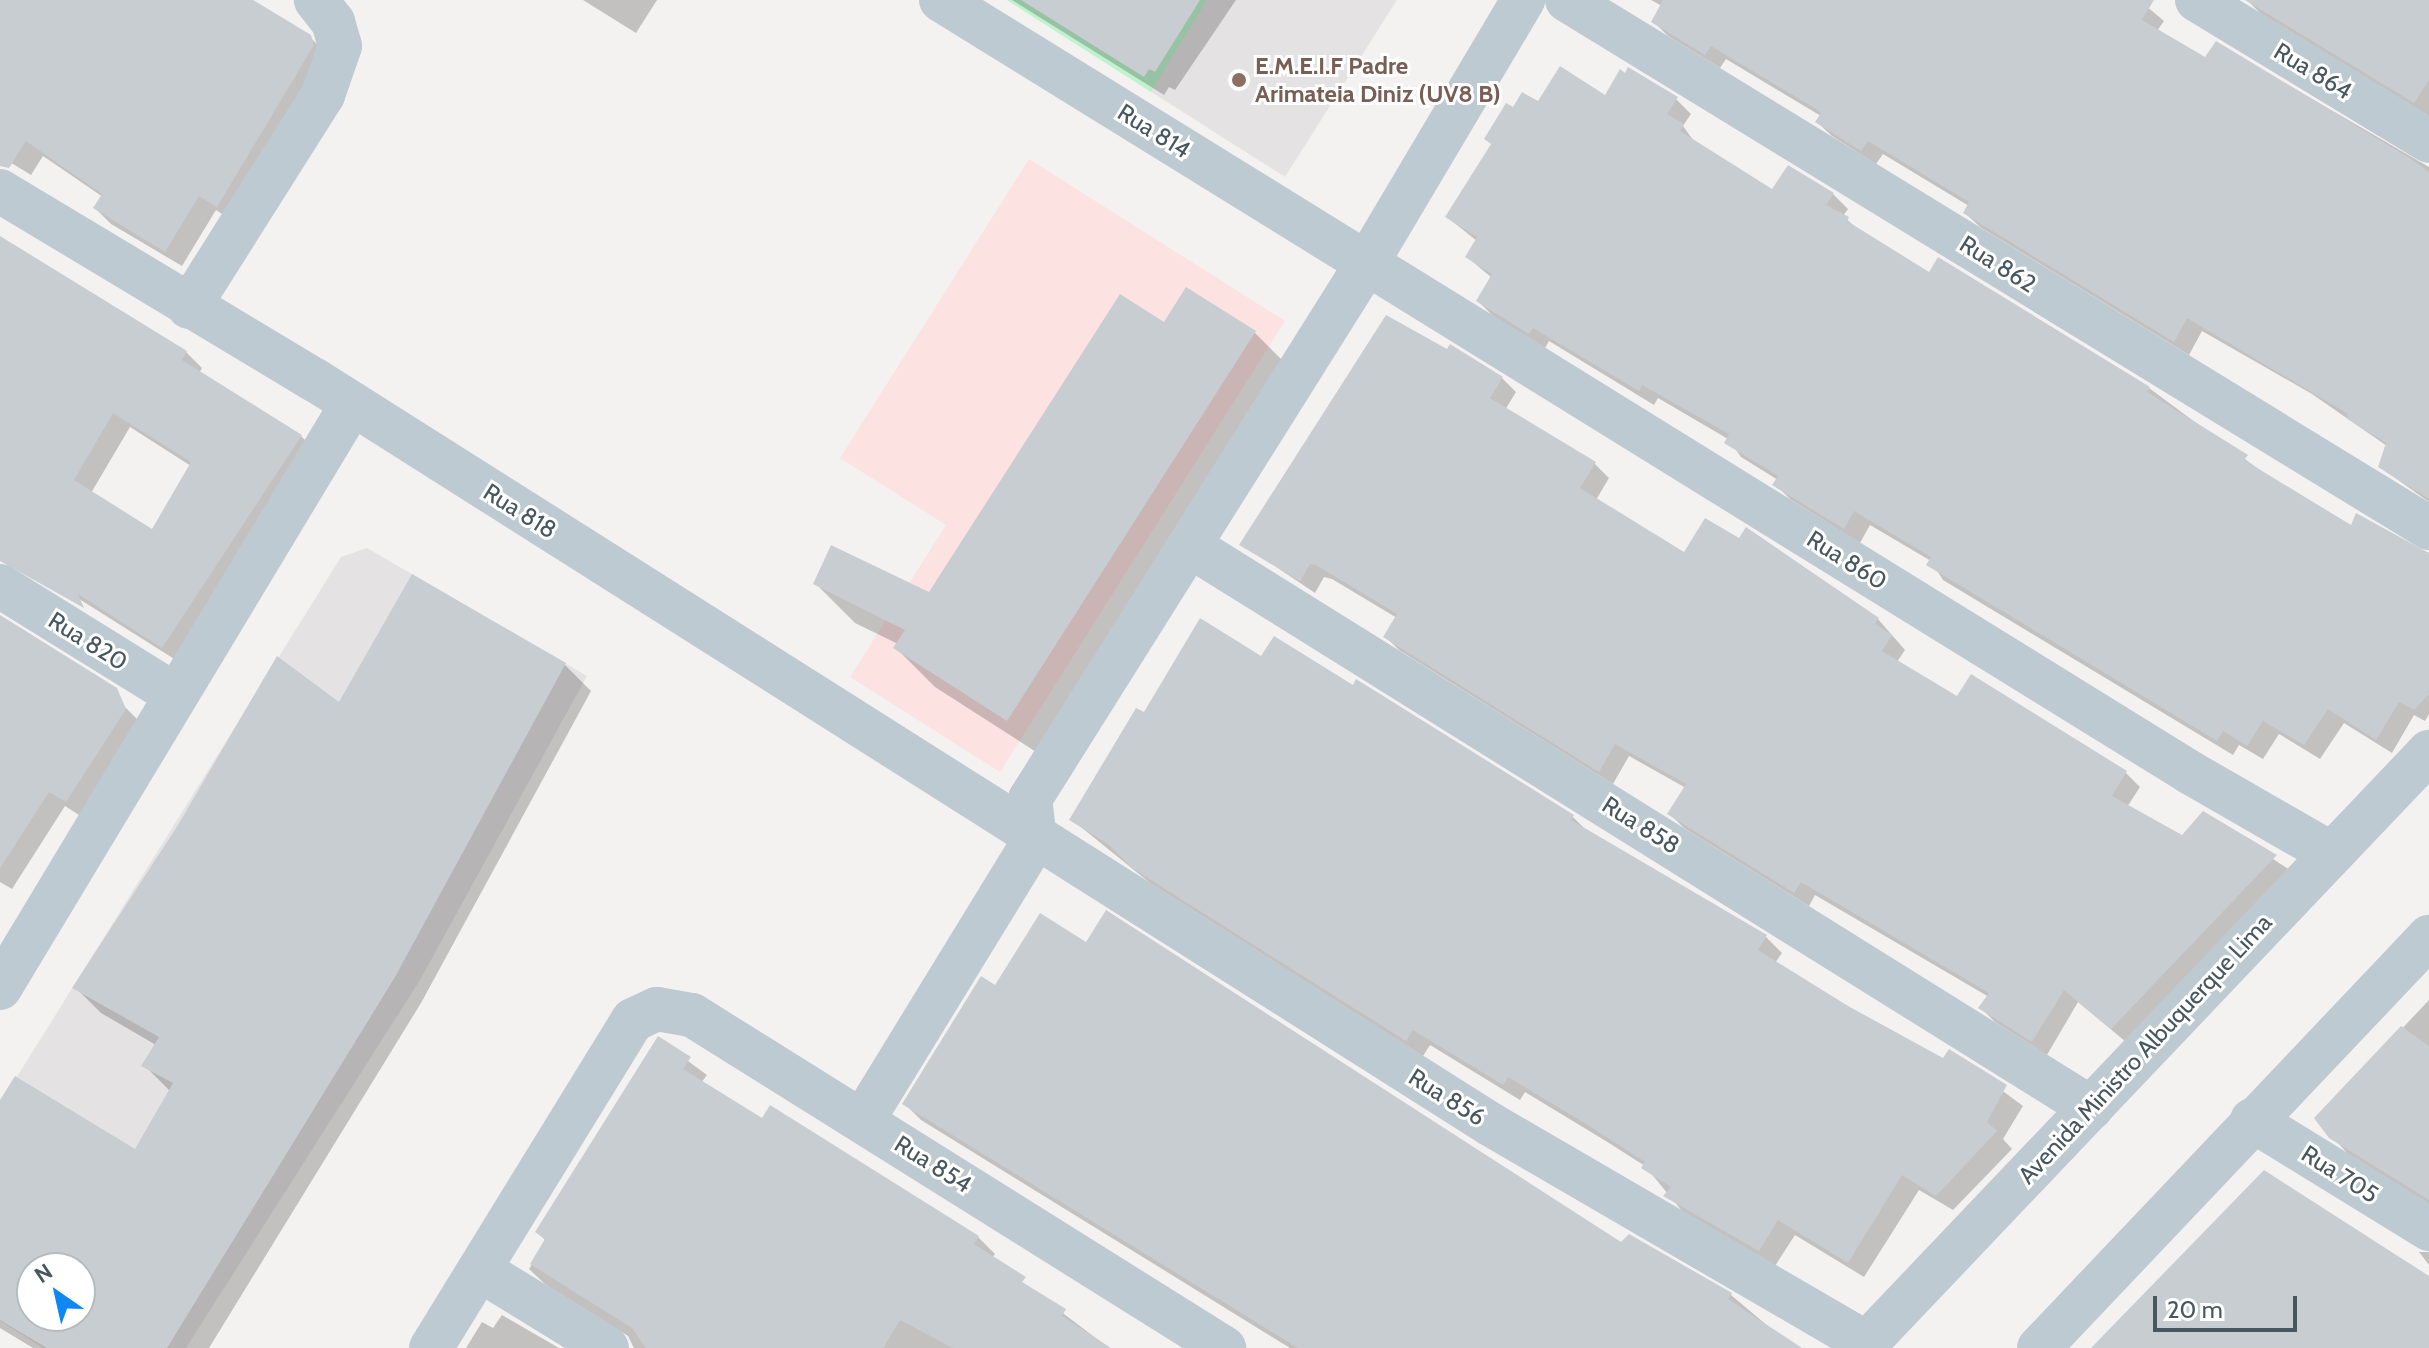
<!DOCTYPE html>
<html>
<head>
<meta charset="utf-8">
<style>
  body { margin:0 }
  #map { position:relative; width:2429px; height:1348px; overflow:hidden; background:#f4f1f1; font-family:Cabin,sans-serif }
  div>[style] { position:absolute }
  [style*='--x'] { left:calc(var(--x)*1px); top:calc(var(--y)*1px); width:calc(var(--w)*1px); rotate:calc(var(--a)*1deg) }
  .education>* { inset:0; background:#e5e2e3 }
  .medical>* { inset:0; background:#fde2e2 }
  .green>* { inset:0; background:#bef3cd }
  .shadow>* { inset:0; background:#0003 }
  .building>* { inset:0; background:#c8cdd1 }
  .minor>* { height:44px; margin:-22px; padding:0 22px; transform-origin:22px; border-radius:22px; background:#becad1 }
  .tertiary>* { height:44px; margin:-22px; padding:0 22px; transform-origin:22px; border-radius:22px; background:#becad1 }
  .dots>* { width:22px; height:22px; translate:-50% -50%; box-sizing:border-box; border:4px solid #fff; border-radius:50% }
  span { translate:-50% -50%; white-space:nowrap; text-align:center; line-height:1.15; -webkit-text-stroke:6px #fff; paint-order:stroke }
  .education-label { font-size:24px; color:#785e54; font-weight:700 }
  .left { translate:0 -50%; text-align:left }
  .street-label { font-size:24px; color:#475760 }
  .north { position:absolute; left:16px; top:1252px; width:80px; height:80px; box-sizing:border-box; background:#fff; border:2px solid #b5bcbf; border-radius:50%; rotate:326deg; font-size:22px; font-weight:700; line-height:32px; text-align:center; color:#475760 }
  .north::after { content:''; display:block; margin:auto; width:28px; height:36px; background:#0d88f2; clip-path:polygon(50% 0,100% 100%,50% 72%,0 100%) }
  .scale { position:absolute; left:2153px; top:1296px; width:144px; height:36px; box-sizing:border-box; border:4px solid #475760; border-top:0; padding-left:10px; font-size:24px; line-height:28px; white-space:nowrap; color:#475760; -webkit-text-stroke:6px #fff; paint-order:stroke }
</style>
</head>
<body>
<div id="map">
  <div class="education">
    <i style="clip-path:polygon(1007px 0,1397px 0,1285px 177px)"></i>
    <i style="clip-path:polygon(evenodd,367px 548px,587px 676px,420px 980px,186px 1348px,43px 1348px,0 1321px,0 1104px,341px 557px,367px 548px,32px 1268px,80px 1268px,80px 1316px,32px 1316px,32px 1268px)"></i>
  </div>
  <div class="medical">
    <i style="clip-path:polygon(1029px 159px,1285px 321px,1000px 772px,850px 677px,946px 525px,840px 458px)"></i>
  </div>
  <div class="green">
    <i style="clip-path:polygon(1007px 0,1207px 0,1151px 92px)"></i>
  </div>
  <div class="shadow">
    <i style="clip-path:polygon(0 0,250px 0,310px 37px,326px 54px,234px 222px,216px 210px,182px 266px,111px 224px,95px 208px,103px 197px,43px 156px,31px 175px,0 156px)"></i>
    <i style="clip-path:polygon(583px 0,657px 0,636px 33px)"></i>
    <i style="clip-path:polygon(1012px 0,1236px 0,1175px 90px,1169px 87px,1164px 95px)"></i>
    <i style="clip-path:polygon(1651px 0,2139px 0,2164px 21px,2157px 31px,2206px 59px,2216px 43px,2429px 167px,2429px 502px,2380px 467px,2387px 446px,2312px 394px,2202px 331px,2189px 355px,1980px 227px,1965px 213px,1969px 206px,1883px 154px,1876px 164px,1832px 136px,1817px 122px,1821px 116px,1726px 59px,1720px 68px,1668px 36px,1654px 22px,1662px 6px)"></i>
    <i style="clip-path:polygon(2247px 0,2429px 0,2429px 116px,2260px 13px)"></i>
    <i style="clip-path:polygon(1606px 97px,1676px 99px,1691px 114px,1683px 126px,1696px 144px,1773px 191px,1833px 194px,1848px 209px,1843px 216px,1862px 233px,1930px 275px,2149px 388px,2261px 471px,2352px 527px,2429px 563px,2429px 714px,2425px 721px,2414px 715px,2392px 753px,2344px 723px,2320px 759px,2279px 734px,2263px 759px,2239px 745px,2233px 755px,1943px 580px,1931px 561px,1870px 525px,1860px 543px,1790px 499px,1775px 484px,1778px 480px,1741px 457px,1728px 439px,1658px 398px,1654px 405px,1549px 341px,1545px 348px,1493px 316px,1478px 301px,1492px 278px,1467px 257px,1477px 241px,1447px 217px,1513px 110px)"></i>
    <i style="clip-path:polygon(evenodd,0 238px,186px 352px,202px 368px,199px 373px,301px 436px,317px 452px,179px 662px,0 549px,0 238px,130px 427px,191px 466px,153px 532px,91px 493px,130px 427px)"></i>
    <i style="clip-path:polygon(1164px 325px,1255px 333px,1294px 372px,1047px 759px,935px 687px,896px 648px,898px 644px,855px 623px,815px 583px,929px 595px)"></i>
    <i style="clip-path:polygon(1502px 378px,1516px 392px,1505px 410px,1595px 464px,1609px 478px,1596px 500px,1685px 555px,1878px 619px,1905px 650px,1897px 662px,1958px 698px,2126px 773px,2140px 787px,2127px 807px,2182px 837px,2204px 814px,2290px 870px,2126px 1042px,2078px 1002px,2047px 1055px,1995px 1022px,1981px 1008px,1989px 997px,1815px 895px,1809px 906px,1684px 828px,1670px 814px,1686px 788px,1629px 756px,1613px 784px,1399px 650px,1385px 636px,1397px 618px,1332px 579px,1324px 577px,1315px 593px,1242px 544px)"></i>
    <i style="clip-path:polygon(evenodd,413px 577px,565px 665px,591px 691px,421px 1003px,209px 1348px,33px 1348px,0 1328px,0 1104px,136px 1151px,170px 1091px,144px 1065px,156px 1045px,101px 1013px,75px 987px,340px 705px,413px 577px,32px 1268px,80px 1268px,80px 1316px,32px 1316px,32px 1268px)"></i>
    <i style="clip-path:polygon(0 633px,126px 708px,142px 724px,82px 817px,65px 806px,12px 889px,0 882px)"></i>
    <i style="clip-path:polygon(1262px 659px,1573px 817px,1589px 833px,1766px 937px,1782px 953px,1775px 963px,1847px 1008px,1944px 1061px,1950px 1052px,2023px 1106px,2003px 1139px,2012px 1149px,1953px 1210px,1919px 1190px,1864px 1277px,1795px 1235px,1775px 1266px,1682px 1211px,1645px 1166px,1609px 1143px,1525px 1092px,1520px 1100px,1430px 1045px,1423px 1056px,1150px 883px,1071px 819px,1144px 715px)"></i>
    <i style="clip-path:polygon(1086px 945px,1621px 1245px,1731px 1295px,1794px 1348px,1290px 1348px,921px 1120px,905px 1104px,996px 988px)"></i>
    <i style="clip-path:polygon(2429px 1000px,2429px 1206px,2347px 1153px,2317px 1119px)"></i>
    <i style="clip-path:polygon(658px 1039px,707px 1075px,701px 1083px,763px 1121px,978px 1237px,995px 1254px,991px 1259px,1109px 1348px,634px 1348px,628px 1336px,546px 1285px,529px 1269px,546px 1241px,537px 1232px)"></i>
    <i style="clip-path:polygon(2419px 1252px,2429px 1252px,2429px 1265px)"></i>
    <i style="clip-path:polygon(502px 1315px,559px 1348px,466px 1348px,482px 1322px,493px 1328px)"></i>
  </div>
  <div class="building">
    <i style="clip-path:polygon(0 0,253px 0,311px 35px,314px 45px,217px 207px,199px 196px,165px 252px,93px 208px,102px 194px,26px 141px,9px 168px,0 166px)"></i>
    <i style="clip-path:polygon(1021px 0,1200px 0,1155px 72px,1149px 69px,1144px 77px)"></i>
    <i style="clip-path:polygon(1663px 0,2154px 0,2142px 20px,2205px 57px,2216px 41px,2411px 159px,2429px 172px,2429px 499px,2378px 467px,2386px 443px,2346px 418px,2348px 414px,2187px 318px,2174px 342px,1963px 213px,1969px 202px,1868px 141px,1861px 151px,1815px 122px,1821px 113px,1816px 109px,1711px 46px,1705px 55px,1651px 22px)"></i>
    <i style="clip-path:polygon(2245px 0,2429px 0,2429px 80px,2414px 103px)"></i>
    <i style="clip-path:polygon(1560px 66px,1605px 95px,1620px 69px,1625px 73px,1628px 67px,1678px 97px,1667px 114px,1684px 124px,1680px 131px,1772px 189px,1788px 165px,1834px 193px,1826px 205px,1849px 217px,1847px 221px,1929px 272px,1938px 257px,2150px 387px,2147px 392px,2248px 455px,2244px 460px,2351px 525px,2356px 513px,2429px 553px,2429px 694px,2414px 710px,2399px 702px,2376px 740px,2328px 709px,2304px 745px,2263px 721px,2247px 746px,2223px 731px,2217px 741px,1926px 565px,1931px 557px,1854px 511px,1844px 529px,1772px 485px,1778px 476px,1724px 443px,1729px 434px,1642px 385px,1639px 391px,1533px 328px,1529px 334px,1476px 301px,1492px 274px,1465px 257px,1477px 237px,1445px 217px,1491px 144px,1484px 139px,1506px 103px,1513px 107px,1522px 92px,1538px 101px)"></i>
    <i style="clip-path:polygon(evenodd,0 236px,187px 351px,182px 360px,302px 435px,162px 648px,78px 594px,84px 608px,0 561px,0 236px,113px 413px,191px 462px,152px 529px,74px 480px,113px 413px)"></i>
    <i style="clip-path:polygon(1186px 287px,1256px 331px,1007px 721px,893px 648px,905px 630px,813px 584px,831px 545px,929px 592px,1120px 294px,1164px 322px)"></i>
    <i style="clip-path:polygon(1386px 315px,1447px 349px,1450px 344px,1503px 377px,1490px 398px,1596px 462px,1580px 488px,1684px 552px,1705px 518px,1739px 538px,1746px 527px,1879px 618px,1875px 624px,1892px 635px,1882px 651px,1957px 696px,1971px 674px,2127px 771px,2112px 796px,2182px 835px,2203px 811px,2277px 855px,2111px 1029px,2064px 990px,2032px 1042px,1978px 1008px,1989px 993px,1801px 882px,1794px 893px,1667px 814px,1686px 784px,1615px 744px,1599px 772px,1383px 637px,1397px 614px,1316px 565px,1310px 564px,1300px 581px,1239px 545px)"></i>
    <i style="clip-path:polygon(evenodd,412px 574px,566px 663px,395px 977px,167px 1348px,47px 1348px,0 1320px,0 1100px,15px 1076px,135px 1149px,173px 1083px,141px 1066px,159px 1037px,72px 988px,178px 825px,277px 656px,339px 702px,412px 574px,32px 1268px,80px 1268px,80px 1316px,32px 1316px,32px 1268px)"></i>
    <i style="clip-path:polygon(0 615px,117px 688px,126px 709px,66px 802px,49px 792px,0 868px)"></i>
    <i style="clip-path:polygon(1200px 618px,1261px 656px,1274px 636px,1353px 685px,1356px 679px,1574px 815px,1571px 820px,1767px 935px,1758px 950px,1848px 1006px,1943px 1058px,1949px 1049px,2007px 1085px,1987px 1122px,1997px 1131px,1936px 1196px,1902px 1175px,1848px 1263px,1778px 1220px,1759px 1251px,1663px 1196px,1671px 1187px,1641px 1168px,1645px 1162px,1591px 1127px,1508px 1077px,1503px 1085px,1413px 1030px,1406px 1041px,1132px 868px,1108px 844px,1069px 820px,1136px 708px,1144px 712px)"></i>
    <i style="clip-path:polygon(1106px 910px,1621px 1242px,1629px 1234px,1732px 1293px,1728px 1299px,1802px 1348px,1298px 1348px,902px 1104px,981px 976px,995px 985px,1040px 913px,1086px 942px)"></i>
    <i style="clip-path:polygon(2401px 1026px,2429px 1046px,2429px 1200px,2329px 1138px,2314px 1118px)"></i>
    <i style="clip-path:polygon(658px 1036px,691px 1057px,683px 1069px,762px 1118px,770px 1105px,979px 1236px,974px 1244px,1026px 1277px,1022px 1282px,1066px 1309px,1062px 1316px,1111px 1348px,953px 1348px,900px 1320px,883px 1348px,646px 1348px,632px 1328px,530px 1264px,545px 1239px,535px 1232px)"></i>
    <i style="clip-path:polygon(2264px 1170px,2429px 1276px,2429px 1348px,2091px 1348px)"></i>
  </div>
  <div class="minor">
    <i style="--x:941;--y:0;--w:1470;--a:31.73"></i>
    <i style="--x:2191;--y:773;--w:160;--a:29.9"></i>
    <i style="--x:1567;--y:0;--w:1011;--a:31.49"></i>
    <i style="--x:2197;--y:0;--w:271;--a:31.3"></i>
    <i style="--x:0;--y:191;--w:367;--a:31"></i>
    <i style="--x:315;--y:380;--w:1391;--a:32.34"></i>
    <i style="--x:1490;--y:1124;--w:436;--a:30.2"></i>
    <i style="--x:189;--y:307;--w:251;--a:-57.7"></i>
    <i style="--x:323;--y:95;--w:52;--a:-70.9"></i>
    <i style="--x:340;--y:46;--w:25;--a:-106"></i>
    <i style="--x:333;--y:22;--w:28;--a:-128"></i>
    <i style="--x:1190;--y:546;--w:1062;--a:31.95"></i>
    <i style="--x:0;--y:586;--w:207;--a:31.8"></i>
    <i style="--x:0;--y:988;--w:682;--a:-58.92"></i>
    <i style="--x:863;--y:1120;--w:329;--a:-58.5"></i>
    <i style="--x:1035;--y:839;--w:40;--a:-97.1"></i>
    <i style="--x:1030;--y:799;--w:633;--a:-57.84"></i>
    <i style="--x:1367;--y:263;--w:306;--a:-59.3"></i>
    <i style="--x:2252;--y:1120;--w:208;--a:31.6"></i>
    <i style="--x:480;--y:1270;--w:149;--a:31.6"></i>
    <i style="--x:431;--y:1348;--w:385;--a:-58.4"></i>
    <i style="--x:633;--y:1020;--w:26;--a:-25"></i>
    <i style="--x:657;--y:1009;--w:36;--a:10"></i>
    <i style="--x:692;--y:1015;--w:628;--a:32.04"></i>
  </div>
  <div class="tertiary">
    <i style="--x:1862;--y:1348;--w:823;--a:-46.43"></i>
    <i style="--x:2039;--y:1348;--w:567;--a:-46.5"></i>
  </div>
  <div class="dots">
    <i style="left:1239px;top:80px;background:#8d6e63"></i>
  </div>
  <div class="education-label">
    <span class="left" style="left:1255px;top:80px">E.M.E.I.F Padre<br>Arimateia Diniz (UV8 B)</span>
  </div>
  <div class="street-label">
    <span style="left:2313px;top:71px;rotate:31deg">Rua 864</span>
    <span style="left:1154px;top:131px;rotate:32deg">Rua 814</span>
    <span style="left:1998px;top:264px;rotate:32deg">Rua 862</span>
    <span style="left:520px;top:511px;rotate:32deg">Rua 818</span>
    <span style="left:1847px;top:560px;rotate:32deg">Rua 860</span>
    <span style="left:88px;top:641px;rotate:32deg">Rua 820</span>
    <span style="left:1641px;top:825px;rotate:32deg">Rua 858</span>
    <span style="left:2145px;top:1049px;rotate:-47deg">Avenida Ministro Albuquerque Lima</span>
    <span style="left:1447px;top:1097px;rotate:32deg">Rua 856</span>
    <span style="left:933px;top:1164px;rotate:32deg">Rua 854</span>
    <span style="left:2340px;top:1174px;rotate:32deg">Rua 705</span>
  </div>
  <div class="north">N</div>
  <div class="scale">20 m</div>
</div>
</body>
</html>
